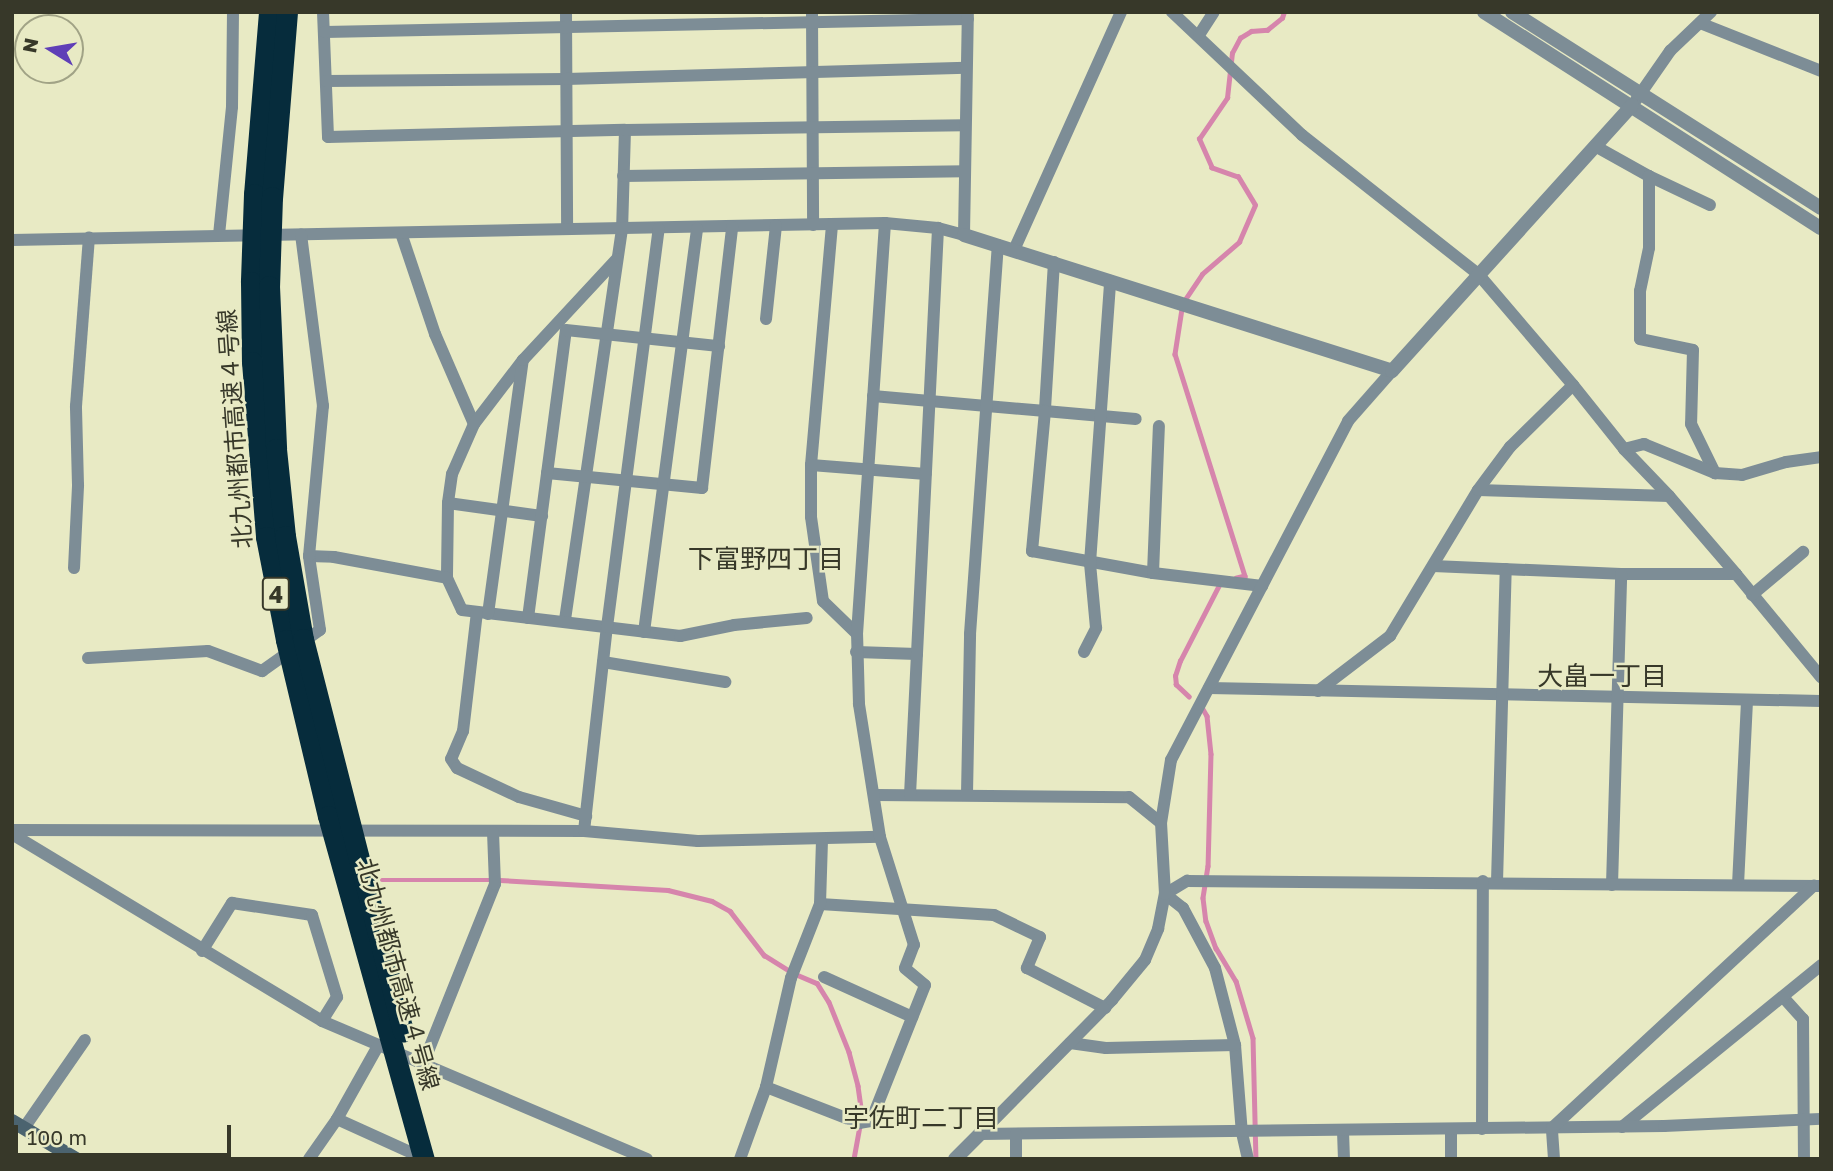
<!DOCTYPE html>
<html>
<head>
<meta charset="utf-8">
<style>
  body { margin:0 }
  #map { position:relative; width:1833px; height:1171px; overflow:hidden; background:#e8eac4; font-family:"Golos Text","Noto Sans JP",sans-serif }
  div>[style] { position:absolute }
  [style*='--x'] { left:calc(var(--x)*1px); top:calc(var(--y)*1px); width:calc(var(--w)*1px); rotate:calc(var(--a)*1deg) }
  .stream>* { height:4.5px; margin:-2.25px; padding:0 2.25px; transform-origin:2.25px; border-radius:2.25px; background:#d685ac }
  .minor>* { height:12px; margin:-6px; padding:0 6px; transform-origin:6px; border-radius:6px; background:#7d8d96 }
  .tertiary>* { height:14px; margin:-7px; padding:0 7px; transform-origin:7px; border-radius:7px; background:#7d8d96 }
  .secondary>* { height:14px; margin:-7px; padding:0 7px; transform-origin:7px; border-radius:7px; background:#4b636f }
  .motorway-bridge>* { height:21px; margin:-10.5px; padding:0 10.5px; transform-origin:10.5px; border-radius:10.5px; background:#062c3c }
  span { translate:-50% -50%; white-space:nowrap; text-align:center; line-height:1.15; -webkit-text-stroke:5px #e8eac4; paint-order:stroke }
  .shield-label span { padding:2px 5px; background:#e8eac4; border:2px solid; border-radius:5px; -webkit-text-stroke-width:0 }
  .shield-label { font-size:23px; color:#373829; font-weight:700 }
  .street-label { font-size:24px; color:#373829 }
  .neighbourhood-label { font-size:26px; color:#373829 }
  .frame { position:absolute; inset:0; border:14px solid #373829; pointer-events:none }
  .north { position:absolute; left:14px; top:14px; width:70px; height:70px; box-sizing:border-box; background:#e8eac4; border:2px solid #a1a386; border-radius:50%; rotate:281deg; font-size:19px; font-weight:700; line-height:28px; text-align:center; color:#373829 }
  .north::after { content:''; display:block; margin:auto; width:24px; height:32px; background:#5f3fb7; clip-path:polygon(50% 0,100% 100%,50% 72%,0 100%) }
  .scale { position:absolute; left:14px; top:1125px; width:217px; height:32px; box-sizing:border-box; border:4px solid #373829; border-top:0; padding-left:9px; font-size:21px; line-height:24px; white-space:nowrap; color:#373829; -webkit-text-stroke:5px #e8eac4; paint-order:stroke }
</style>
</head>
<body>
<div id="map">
  <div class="stream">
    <i style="--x:1184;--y:301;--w:32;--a:-56"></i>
    <i style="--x:1202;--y:274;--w:49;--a:-40.9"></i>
    <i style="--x:1239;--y:242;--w:40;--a:-66.6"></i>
    <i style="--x:1255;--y:205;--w:33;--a:-121"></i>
    <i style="--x:1238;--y:177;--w:28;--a:-161"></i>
    <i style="--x:1212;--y:168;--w:32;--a:-114"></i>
    <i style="--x:1199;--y:139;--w:50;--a:-55.7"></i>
    <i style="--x:1227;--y:98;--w:45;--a:-83.7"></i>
    <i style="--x:1232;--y:53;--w:17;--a:-62"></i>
    <i style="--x:1240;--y:38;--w:13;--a:-32"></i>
    <i style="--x:1251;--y:31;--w:16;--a:-4"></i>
    <i style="--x:1267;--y:30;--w:19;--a:-39"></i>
    <i style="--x:1282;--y:18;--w:6;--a:-72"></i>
    <i style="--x:1182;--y:309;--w:46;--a:98.8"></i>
    <i style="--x:1175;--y:354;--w:233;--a:72.5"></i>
    <i style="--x:1245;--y:576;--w:9;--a:167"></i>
    <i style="--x:1189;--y:697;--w:18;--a:-137"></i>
    <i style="--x:1176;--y:685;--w:9;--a:-96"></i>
    <i style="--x:1175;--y:676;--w:16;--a:-72"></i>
    <i style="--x:1180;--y:661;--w:85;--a:-62.8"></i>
    <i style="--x:1203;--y:709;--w:8;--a:60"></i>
    <i style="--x:1207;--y:716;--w:38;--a:84"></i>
    <i style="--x:1211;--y:754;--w:112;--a:91.5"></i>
    <i style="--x:1208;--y:866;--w:32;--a:99"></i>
    <i style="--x:1203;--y:898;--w:23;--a:83"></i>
    <i style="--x:1206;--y:921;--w:29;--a:70"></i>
    <i style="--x:1216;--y:948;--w:39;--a:59"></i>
    <i style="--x:1236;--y:981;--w:59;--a:73.4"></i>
    <i style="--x:1253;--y:1038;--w:121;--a:88.6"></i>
    <i style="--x:382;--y:880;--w:118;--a:0"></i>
    <i style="--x:500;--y:880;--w:168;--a:3.4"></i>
    <i style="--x:668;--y:890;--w:45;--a:14"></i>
    <i style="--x:712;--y:901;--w:21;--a:29"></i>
    <i style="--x:730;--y:911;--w:56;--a:52.3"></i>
    <i style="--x:764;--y:955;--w:34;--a:32"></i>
    <i style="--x:793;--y:973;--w:26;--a:23"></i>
    <i style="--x:817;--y:983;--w:22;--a:58"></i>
    <i style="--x:829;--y:1002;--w:54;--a:68.2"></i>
    <i style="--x:849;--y:1052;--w:35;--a:75"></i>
    <i style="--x:858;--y:1086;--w:29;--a:82"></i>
    <i style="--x:862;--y:1115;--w:45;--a:100.3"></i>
  </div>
  <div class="minor">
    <i style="--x:323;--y:12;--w:125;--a:87.7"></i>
    <i style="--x:328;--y:137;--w:297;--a:-1.4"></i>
    <i style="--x:625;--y:130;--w:99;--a:91.7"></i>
    <i style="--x:622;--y:229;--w:397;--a:98.3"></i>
    <i style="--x:566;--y:12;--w:217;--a:89.7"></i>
    <i style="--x:812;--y:12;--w:213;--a:89.7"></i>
    <i style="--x:1172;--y:12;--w:179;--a:43.4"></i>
    <i style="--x:1302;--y:135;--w:226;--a:38.3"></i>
    <i style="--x:1479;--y:275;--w:145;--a:49.5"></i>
    <i style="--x:1573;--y:385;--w:82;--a:51.4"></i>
    <i style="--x:1624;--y:449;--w:65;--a:46.2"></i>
    <i style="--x:1669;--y:496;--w:103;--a:49.3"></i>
    <i style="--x:1736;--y:574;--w:134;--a:50.5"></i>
    <i style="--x:1700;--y:23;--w:130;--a:21.6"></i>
    <i style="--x:325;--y:32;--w:643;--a:-1.16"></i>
    <i style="--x:1199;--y:35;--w:27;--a:-57"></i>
    <i style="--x:326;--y:81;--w:240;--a:-0.5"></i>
    <i style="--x:566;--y:79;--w:400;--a:-1.6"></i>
    <i style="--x:1636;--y:100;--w:60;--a:-55.2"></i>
    <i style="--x:1670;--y:51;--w:57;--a:-43.6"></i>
    <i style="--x:625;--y:130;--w:339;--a:-0.8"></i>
    <i style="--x:1595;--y:146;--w:62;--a:29.1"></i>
    <i style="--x:623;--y:176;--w:342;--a:-0.8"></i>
    <i style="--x:1710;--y:205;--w:68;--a:-154.6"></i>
    <i style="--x:1649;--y:176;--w:72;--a:90"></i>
    <i style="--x:1649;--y:248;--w:44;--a:101.8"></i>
    <i style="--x:1640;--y:291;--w:48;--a:90"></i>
    <i style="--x:1640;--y:339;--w:54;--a:11.7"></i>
    <i style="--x:1693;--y:350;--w:74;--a:91.5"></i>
    <i style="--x:1691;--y:424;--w:55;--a:63.9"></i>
    <i style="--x:832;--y:225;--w:241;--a:95"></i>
    <i style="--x:811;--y:465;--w:52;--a:90"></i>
    <i style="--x:811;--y:517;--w:85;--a:81.9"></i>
    <i style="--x:823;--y:601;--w:47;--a:44.1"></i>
    <i style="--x:401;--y:233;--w:107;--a:71.4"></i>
    <i style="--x:435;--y:334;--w:98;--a:66.6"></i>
    <i style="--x:474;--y:424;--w:55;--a:113.7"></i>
    <i style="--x:452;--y:474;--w:29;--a:98"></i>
    <i style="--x:448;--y:503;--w:75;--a:90.8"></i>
    <i style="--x:447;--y:578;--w:35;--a:65"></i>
    <i style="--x:462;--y:610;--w:220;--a:6.8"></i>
    <i style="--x:680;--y:636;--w:55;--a:-11.5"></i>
    <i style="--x:734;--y:625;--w:73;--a:-5.5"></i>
    <i style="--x:219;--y:235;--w:129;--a:-84.2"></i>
    <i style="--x:232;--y:107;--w:95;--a:-89.4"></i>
    <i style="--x:12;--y:240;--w:873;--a:-1.12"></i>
    <i style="--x:885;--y:223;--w:53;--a:5.4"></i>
    <i style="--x:938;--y:228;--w:27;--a:15"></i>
    <i style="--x:964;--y:235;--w:223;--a:-89"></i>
    <i style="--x:1014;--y:250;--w:261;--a:-65.8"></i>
    <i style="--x:1054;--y:262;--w:149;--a:93.5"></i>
    <i style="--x:1045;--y:411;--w:91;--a:5"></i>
    <i style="--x:766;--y:319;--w:94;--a:-83.9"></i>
    <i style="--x:873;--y:396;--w:173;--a:5"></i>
    <i style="--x:1045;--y:411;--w:141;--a:95.3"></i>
    <i style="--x:1032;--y:551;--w:123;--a:10.3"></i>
    <i style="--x:1153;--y:573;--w:110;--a:6.8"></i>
    <i style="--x:474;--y:424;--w:81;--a:-52.6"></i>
    <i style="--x:1624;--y:449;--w:21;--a:-14"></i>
    <i style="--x:1644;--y:444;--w:77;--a:22.2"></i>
    <i style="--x:1715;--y:473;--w:27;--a:4"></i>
    <i style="--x:1742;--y:475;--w:46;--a:-16.5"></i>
    <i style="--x:1786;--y:462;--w:35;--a:-8"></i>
    <i style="--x:811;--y:465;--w:115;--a:4.5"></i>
    <i style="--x:547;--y:473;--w:156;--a:5.5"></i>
    <i style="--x:702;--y:488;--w:263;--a:-83.4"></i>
    <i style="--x:1478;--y:490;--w:191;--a:1.8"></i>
    <i style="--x:448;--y:503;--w:95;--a:7.9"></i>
    <i style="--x:309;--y:556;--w:25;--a:2"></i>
    <i style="--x:334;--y:557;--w:115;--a:10.5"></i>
    <i style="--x:1433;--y:566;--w:188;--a:2.4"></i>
    <i style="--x:1621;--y:574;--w:115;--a:0"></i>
    <i style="--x:74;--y:568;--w:83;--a:-87.2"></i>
    <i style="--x:78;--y:485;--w:79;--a:-91.5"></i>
    <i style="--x:76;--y:406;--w:169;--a:-85.6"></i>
    <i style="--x:1153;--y:573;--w:147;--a:-87.7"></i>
    <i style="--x:1752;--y:595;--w:67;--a:-40.1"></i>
    <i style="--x:477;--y:612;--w:120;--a:96.7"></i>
    <i style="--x:463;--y:731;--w:30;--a:113"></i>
    <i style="--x:451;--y:759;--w:11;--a:56"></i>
    <i style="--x:457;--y:768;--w:68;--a:25.1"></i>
    <i style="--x:519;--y:797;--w:70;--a:15.8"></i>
    <i style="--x:488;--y:614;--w:256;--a:-82.2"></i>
    <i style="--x:523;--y:360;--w:138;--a:-47.1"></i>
    <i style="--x:528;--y:618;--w:290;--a:-82.5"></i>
    <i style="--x:566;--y:330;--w:154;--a:6"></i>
    <i style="--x:644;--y:632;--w:407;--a:-82.5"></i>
    <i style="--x:856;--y:652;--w:61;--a:1.9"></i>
    <i style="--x:1084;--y:652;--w:27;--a:-63"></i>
    <i style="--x:1096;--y:628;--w:65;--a:-95.3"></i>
    <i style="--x:1090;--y:563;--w:283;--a:-85.9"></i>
    <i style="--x:88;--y:658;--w:120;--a:-3.3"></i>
    <i style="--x:208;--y:651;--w:58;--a:20.3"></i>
    <i style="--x:262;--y:671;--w:71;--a:-35.3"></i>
    <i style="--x:320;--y:630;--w:75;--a:-98.5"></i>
    <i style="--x:309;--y:556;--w:151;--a:-84.7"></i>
    <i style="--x:323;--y:406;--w:173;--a:-97.3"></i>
    <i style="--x:603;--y:662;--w:124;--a:9.3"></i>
    <i style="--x:1209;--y:688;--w:612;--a:1.22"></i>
    <i style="--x:1318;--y:691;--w:91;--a:-37.4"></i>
    <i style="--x:1390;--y:636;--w:170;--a:-58.9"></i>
    <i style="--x:1478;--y:490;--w:54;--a:-53.3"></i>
    <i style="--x:1510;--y:447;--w:88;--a:-44.5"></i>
    <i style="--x:967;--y:794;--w:160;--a:-88.9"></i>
    <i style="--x:970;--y:634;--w:390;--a:-85.9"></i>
    <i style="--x:876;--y:795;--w:253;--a:0.5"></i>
    <i style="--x:1129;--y:797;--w:41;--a:39.1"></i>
    <i style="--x:910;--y:795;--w:568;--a:-87.17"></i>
    <i style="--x:12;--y:830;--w:572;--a:0.1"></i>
    <i style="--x:584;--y:831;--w:114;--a:5"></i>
    <i style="--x:698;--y:841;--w:182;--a:-1.3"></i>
    <i style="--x:584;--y:831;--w:205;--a:-83.6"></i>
    <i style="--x:607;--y:627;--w:402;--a:-82.6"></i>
    <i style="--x:12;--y:834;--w:362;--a:31.1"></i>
    <i style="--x:322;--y:1021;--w:353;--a:23"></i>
    <i style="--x:1497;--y:882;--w:313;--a:-88.4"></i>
    <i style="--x:1612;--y:885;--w:311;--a:-88.3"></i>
    <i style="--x:1738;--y:885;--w:185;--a:-87.2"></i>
    <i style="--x:1165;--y:894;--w:26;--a:-31"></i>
    <i style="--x:1187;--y:881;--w:634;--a:0.45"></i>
    <i style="--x:1165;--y:894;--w:23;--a:38"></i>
    <i style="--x:1183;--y:908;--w:68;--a:61.9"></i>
    <i style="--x:1215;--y:968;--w:80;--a:75.4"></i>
    <i style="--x:1235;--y:1045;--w:88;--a:85.5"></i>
    <i style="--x:1242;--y:1133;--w:27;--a:77"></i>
    <i style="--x:820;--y:904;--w:174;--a:3.6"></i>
    <i style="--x:994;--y:915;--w:51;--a:25.6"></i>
    <i style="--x:1040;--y:937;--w:34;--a:113"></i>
    <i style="--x:1027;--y:968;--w:88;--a:27.1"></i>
    <i style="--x:202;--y:951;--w:57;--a:-58"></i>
    <i style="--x:232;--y:903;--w:81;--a:8.5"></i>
    <i style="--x:312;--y:915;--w:86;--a:73"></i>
    <i style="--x:337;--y:997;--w:28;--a:122"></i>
    <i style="--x:824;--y:977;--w:97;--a:24.4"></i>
    <i style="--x:1783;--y:997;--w:30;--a:48"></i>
    <i style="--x:1803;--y:1019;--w:140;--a:89.6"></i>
    <i style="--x:1070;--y:1043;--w:36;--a:8"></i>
    <i style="--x:1106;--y:1048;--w:129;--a:-1.3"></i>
    <i style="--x:423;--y:1064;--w:194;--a:-68.2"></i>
    <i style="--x:495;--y:884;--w:52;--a:-92.2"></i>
    <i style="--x:766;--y:1087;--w:100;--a:21.2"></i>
    <i style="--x:859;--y:1123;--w:12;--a:-9"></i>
    <i style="--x:871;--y:1121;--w:146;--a:-68.3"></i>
    <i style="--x:925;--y:985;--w:26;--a:-140"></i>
    <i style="--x:905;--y:968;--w:25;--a:-69"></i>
    <i style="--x:914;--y:945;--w:113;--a:-107.5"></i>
    <i style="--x:880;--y:837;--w:135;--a:-99"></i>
    <i style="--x:859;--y:704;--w:70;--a:-91.6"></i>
    <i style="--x:857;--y:634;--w:412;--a:-86.1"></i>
    <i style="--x:337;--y:1119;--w:97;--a:24.4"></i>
    <i style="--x:1622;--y:1127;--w:257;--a:-39.1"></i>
    <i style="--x:24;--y:1128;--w:107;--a:-55.3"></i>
    <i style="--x:1451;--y:1129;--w:30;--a:90"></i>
    <i style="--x:1482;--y:1129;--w:248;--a:-89.8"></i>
    <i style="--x:1343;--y:1131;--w:28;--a:88"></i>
    <i style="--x:980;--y:1134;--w:188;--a:-45.4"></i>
    <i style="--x:1112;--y:1000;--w:52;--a:-50.5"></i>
    <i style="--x:1145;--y:960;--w:34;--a:-67"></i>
    <i style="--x:1158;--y:929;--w:36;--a:-79"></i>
    <i style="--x:1165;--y:894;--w:71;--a:-93.2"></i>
    <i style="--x:1161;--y:823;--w:64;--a:-81"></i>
    <i style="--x:1171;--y:760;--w:382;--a:-62.4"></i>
    <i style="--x:1348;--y:421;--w:67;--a:-48.7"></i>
    <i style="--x:980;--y:1134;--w:684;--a:-0.67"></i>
    <i style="--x:1664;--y:1126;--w:157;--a:-2.6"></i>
    <i style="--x:309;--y:1159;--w:49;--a:-55"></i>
    <i style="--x:337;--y:1119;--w:84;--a:-60.7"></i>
    <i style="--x:740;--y:1159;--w:77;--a:-70.1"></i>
    <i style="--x:766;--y:1087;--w:112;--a:-77.1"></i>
    <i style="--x:791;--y:978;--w:79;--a:-68.6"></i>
    <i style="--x:820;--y:904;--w:65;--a:-88.2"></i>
    <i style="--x:1016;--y:1159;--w:25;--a:-90"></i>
    <i style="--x:1554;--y:1159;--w:31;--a:-94"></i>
    <i style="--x:1552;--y:1128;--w:357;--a:-42.8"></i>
  </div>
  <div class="tertiary">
    <i style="--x:1484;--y:12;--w:400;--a:32.7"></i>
    <i style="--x:1512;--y:12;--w:366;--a:32.4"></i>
    <i style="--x:964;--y:235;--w:449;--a:17.6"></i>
    <i style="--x:1392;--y:371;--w:358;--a:-47.9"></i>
    <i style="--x:955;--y:1159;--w:35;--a:-45"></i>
  </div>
  <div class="secondary">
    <i style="--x:12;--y:1121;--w:74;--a:30.7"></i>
  </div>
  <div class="motorway-bridge">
    <i style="--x:269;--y:12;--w:183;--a:94.7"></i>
    <i style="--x:254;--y:194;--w:88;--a:92"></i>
    <i style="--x:251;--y:282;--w:80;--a:89.3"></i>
    <i style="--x:252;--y:362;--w:176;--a:85.4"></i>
    <i style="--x:266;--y:537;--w:105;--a:79"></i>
    <i style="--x:286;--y:640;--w:181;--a:76.6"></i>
    <i style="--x:328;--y:816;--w:356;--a:74.4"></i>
    <i style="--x:287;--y:12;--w:186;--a:94.6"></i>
    <i style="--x:272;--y:197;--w:89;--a:91.9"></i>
    <i style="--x:269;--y:286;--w:163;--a:87.5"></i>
    <i style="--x:276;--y:449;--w:87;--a:84.1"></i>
    <i style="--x:285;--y:536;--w:105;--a:80.1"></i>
    <i style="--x:303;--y:639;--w:405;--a:75.7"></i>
  </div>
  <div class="shield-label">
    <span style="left:276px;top:594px">4</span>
  </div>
  <div class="street-label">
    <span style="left:234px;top:429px;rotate:-94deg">北九州都市高速４号線</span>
    <span style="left:399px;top:974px;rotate:74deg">北九州都市高速４号線</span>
  </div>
  <div class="neighbourhood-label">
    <span style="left:766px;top:559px">下富野四丁目</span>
    <span style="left:1602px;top:676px">大畠一丁目</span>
    <span style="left:921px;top:1118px">宇佐町二丁目</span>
  </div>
  <div class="frame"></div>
  <div class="north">N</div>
  <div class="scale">100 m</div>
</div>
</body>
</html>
